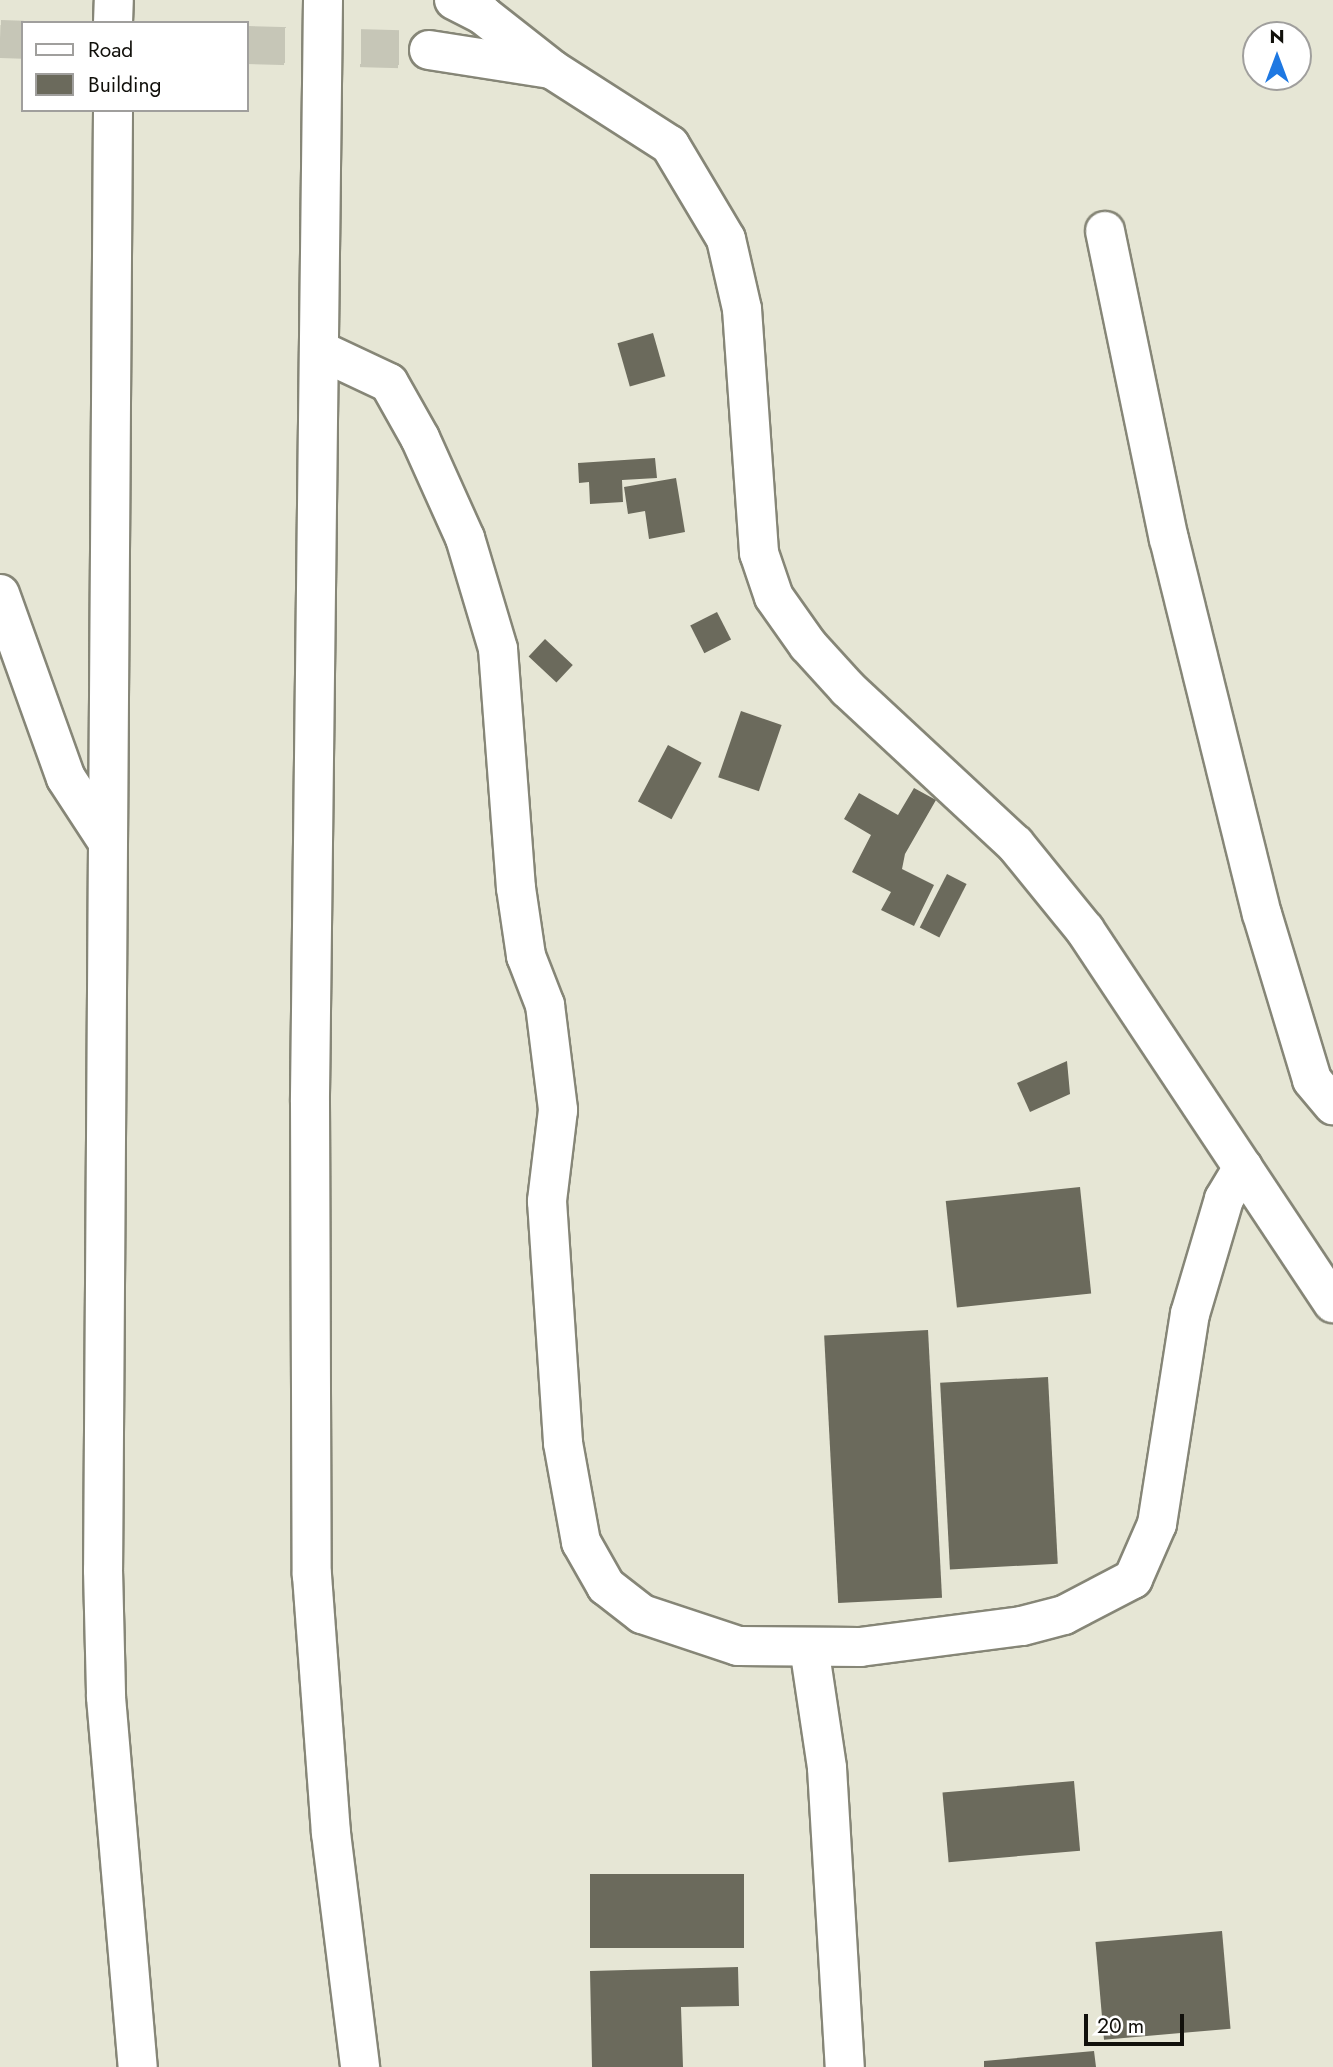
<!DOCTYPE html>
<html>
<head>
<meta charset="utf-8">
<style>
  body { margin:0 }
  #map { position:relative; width:1333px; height:2067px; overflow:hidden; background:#e6e6d5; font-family:Jost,sans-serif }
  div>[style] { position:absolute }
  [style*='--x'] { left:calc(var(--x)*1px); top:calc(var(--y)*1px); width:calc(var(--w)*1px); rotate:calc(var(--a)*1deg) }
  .building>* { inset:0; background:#6b6a5c; transform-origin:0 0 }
  .minor-tunnel>* { height:38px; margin-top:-19px; transform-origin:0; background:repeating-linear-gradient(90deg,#c6c6b7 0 38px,transparent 0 57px) }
  .roads { filter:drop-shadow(2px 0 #868677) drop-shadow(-2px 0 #868677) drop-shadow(0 2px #868677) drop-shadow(0 -2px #868677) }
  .minor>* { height:38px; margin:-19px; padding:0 19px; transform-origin:19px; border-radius:19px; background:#fff }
  .highway>* { height:38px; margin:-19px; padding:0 19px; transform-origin:19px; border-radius:19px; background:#fff }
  span { translate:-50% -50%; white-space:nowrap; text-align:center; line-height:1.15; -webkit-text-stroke:5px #fff; paint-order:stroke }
  .legend { position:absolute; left:21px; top:21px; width:228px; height:91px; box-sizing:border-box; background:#fff; border:2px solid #a09f9d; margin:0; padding:9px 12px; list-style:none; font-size:21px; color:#11100b }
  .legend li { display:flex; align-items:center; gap:14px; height:35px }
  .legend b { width:35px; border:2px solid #a09f9d }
  .north { position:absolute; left:1242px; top:21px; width:70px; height:70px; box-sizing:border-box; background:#fff; border:2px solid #a09f9d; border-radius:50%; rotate:0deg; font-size:19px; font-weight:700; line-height:28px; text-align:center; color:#11100b }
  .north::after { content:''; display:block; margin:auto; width:24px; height:32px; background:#1e78e2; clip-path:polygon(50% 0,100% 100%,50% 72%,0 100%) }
  .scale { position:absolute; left:1084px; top:2014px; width:100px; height:32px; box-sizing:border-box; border:4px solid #11100b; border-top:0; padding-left:9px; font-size:21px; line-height:24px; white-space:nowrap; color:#11100b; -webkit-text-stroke:5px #fff; paint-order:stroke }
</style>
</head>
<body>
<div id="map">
  <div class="building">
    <i style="left:653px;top:333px;width:45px;height:37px;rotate:74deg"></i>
    <i style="clip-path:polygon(655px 458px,657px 478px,622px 480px,623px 502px,590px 504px,589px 482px,579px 483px,578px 463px)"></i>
    <i style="clip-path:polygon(676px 478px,685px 532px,649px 539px,645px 511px,628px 514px,624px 487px)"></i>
    <i style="left:717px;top:612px;width:31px;height:30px;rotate:63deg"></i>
    <i style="left:545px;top:639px;width:38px;height:24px;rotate:43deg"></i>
    <i style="left:741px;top:711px;width:43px;height:70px;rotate:19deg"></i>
    <i style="left:668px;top:745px;width:38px;height:64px;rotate:28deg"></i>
    <i style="clip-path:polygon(914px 788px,936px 800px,905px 854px,902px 869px,934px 885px,914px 926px,881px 910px,891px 892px,852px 872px,871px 835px,844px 819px,859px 793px,898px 815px)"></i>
    <i style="left:947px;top:874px;width:22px;height:60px;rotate:27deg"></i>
    <i style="clip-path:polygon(1067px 1061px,1070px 1094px,1030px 1112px,1017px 1083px)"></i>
    <i style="left:1080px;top:1187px;width:107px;height:135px;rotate:84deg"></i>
    <i style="left:928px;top:1330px;width:268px;height:104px;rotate:87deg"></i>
    <i style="left:1048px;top:1377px;width:187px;height:108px;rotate:87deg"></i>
    <i style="left:1074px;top:1781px;width:70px;height:132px;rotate:85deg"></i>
    <i style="left:590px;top:1874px;width:154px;height:74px"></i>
    <i style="left:1222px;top:1931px;width:98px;height:127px;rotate:85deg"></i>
    <i style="clip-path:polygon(738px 1967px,739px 2006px,681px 2007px,683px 2067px,592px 2067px,590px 1971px)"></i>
    <i style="clip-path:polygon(1094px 2051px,1096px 2067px,984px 2067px,984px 2061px)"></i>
  </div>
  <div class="minor-tunnel">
    <i style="--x:0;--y:39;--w:23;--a:2"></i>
    <i style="--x:247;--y:45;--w:182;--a:1.6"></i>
  </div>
  <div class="roads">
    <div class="minor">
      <i style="--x:454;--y:0;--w:33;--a:27"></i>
      <i style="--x:483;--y:15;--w:89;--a:38.2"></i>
      <i style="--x:553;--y:70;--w:139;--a:32.7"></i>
      <i style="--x:670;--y:145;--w:109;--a:59.2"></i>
      <i style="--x:726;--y:239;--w:72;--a:77.1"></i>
      <i style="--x:742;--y:309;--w:245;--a:86"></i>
      <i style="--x:759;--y:553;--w:46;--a:71.2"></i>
      <i style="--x:774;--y:597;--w:59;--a:54.7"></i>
      <i style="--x:808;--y:645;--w:59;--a:47.7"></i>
      <i style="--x:848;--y:689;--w:228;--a:42.9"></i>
      <i style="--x:1015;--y:844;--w:111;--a:50.9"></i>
      <i style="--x:1085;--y:930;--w:448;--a:56.4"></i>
      <i style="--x:429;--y:50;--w:123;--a:8.9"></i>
      <i style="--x:1105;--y:231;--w:315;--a:78.3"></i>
      <i style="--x:1169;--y:539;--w:386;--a:76.1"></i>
      <i style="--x:1262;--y:914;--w:173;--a:73.2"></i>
      <i style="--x:1312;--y:1080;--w:33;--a:50"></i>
      <i style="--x:319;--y:350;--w:77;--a:25.2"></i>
      <i style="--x:389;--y:383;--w:63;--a:60.6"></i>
      <i style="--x:420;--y:438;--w:110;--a:65.8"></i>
      <i style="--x:465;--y:538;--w:116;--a:73.4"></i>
      <i style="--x:498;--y:649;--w:240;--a:85.7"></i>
      <i style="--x:516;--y:888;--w:69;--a:81.6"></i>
      <i style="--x:526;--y:956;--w:53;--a:68.8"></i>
      <i style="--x:545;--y:1005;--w:106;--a:82.9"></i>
      <i style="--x:558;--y:1110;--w:92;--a:96.9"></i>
      <i style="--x:547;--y:1201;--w:243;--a:86.2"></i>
      <i style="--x:563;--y:1443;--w:101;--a:79.7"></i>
      <i style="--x:581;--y:1542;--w:51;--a:60.4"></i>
      <i style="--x:606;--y:1586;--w:46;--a:37.9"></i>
      <i style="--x:642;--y:1614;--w:101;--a:18.4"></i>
      <i style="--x:738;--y:1646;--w:122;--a:0.5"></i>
      <i style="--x:860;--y:1647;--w:163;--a:-7.4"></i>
      <i style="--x:1022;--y:1626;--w:43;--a:-14.7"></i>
      <i style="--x:1064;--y:1615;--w:78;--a:-27.6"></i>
      <i style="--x:1133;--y:1579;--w:60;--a:-66.4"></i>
      <i style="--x:1157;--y:1524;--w:213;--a:-81.1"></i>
      <i style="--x:1190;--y:1314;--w:120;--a:-73.5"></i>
      <i style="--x:1224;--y:1199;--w:37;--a:-59"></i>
      <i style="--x:0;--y:594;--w:195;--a:70.3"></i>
      <i style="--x:66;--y:778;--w:75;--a:56.9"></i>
      <i style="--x:809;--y:1647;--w:122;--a:81.5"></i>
      <i style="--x:827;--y:1768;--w:300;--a:86.6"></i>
    </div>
    <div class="highway">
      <i style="--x:323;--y:0;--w:1102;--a:90.68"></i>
      <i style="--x:310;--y:1102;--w:473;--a:89.8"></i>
      <i style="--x:312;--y:1575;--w:259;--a:85.8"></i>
      <i style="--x:331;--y:1833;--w:236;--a:82.9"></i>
      <i style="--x:113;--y:23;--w:23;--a:-88"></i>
      <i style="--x:113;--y:110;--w:1460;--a:90.39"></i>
      <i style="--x:103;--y:1570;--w:127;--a:88.6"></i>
      <i style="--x:106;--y:1697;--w:371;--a:85.1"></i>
    </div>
  </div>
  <ul class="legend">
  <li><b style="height:9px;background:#fff"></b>Road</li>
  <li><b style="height:19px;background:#6b6a5c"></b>Building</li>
  </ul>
  <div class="north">N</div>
  <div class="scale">20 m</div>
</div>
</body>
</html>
